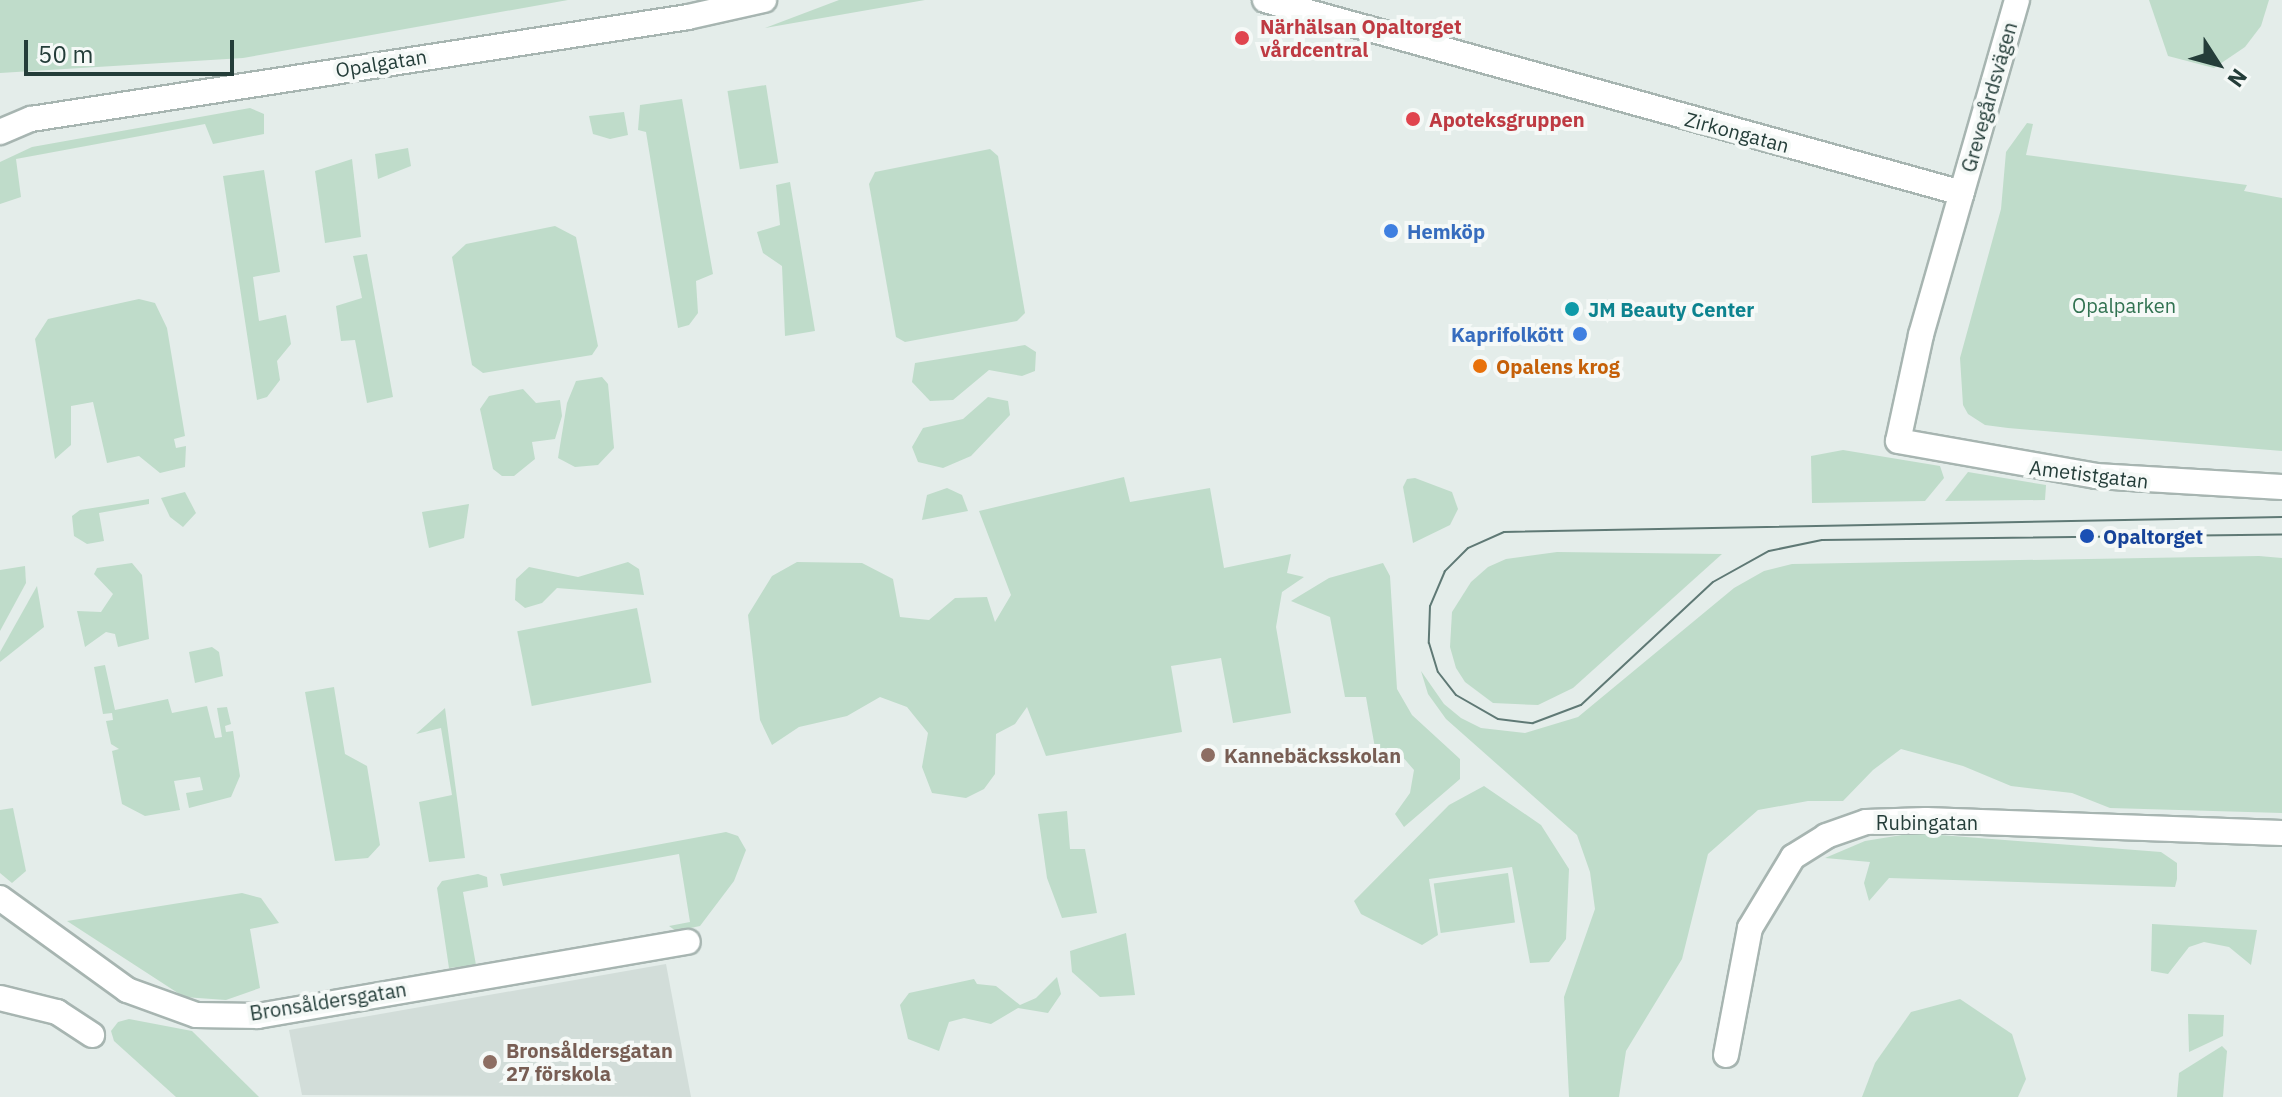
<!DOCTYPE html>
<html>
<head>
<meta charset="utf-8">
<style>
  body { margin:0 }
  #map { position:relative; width:2282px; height:1097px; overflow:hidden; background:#e4edea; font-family:"IBM Plex Sans",sans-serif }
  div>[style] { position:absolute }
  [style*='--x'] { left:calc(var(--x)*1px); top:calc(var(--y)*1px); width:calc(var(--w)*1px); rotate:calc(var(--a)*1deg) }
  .built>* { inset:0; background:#d2ddd9 }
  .green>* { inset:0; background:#bfdcca; transform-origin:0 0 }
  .roads { filter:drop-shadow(2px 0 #a7b5b1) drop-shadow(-2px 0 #a7b5b1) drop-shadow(0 2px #a7b5b1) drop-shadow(0 -2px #a7b5b1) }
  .street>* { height:24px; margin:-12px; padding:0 12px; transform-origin:12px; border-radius:12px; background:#fff }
  .tram>* { height:2px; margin:-1px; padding:0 1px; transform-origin:1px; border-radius:1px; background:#5f7975 }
  .dots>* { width:22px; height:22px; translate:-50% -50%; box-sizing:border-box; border:4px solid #f5f9f7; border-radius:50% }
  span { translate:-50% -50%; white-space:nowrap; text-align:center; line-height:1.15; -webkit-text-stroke:8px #f5f9f7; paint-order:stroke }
  .health-label { font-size:20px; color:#be3a42; font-weight:700 }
  .left { translate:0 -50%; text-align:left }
  .street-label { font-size:20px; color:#243d39 }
  .shop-label { font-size:20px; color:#366cbe; font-weight:700 }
  .right { translate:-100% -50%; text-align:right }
  .park-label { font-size:20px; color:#317251 }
  .culture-label { font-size:20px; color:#0d838f; font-weight:700 }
  .food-label { font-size:20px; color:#c56008; font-weight:700 }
  .transit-label { font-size:20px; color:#164399; font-weight:700 }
  .education-label { font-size:20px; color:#785e54; font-weight:700 }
  .north { position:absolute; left:2178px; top:24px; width:80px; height:80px; -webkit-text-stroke:6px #f5f9f7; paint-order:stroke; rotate:126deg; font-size:22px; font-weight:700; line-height:32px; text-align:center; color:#243d39 }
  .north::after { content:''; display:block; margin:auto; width:28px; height:36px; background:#243d39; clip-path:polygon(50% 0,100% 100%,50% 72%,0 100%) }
  .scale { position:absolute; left:24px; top:40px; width:210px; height:36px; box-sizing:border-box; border:4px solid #243d39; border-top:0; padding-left:10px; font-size:24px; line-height:28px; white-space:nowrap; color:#243d39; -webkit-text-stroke:6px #f5f9f7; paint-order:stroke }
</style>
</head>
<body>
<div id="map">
  <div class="built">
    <i style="clip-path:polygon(666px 964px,691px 1097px,302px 1095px,289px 1030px)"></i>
  </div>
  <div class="green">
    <i style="clip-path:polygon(0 0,568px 0,243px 58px,0 73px)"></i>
    <i style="clip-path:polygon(839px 0,925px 0,765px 28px)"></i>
    <i style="clip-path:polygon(2149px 0,2269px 0,2261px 26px,2245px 47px,2214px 68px,2168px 56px)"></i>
    <i style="left:766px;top:85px;width:79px;height:39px;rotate:81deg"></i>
    <i style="clip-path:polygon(682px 99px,713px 274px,696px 281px,698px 313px,689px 325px,678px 328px,646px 132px,638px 130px,640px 105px)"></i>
    <i style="clip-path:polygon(250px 108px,264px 114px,264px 134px,213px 144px,205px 124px,16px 159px,21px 197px,0 204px,0 162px,32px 147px)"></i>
    <i style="clip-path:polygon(624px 112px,628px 135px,610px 139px,593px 134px,589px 116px)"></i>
    <i style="clip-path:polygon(2027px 123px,2033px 124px,2026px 155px,2247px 185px,2244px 191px,2282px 198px,2282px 451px,2008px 428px,1985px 425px,1968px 414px,1963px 405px,1960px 358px,2001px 209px,2006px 152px)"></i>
    <i style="clip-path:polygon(408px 148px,411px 166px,378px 179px,375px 154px)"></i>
    <i style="clip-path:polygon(990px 149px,998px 156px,1025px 313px,1017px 321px,905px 342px,896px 337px,869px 184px,875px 172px)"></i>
    <i style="clip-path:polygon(352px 159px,361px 237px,325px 243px,315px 171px)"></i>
    <i style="clip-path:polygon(264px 170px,280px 272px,253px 277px,259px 321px,286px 315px,291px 344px,277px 361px,280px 380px,267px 397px,257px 400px,223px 176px)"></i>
    <i style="clip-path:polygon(790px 182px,815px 331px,785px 336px,782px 266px,763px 253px,757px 232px,780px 225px,776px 185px)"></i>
    <i style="clip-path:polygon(555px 226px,576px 237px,598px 346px,592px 355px,483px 373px,472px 365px,452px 257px,466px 244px)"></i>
    <i style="clip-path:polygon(367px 254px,393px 397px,367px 403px,355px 340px,341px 341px,336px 306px,362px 298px,353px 256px)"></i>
    <i style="clip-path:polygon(139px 299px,155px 303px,167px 328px,185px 436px,174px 439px,176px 448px,186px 446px,185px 467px,160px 473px,139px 456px,107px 463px,93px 402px,71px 406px,71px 445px,55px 459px,35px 339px,48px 319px)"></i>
    <i style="clip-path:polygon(1025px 345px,1036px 352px,1035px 371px,1022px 376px,989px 370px,953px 400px,930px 401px,912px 382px,915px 363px)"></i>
    <i style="clip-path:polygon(602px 377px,608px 384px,614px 448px,598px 465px,575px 467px,558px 458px,567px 403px,576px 381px)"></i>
    <i style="clip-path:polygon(523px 389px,536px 403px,560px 400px,562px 416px,555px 439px,532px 442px,535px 459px,514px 476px,502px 476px,493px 469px,480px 409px,489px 396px)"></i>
    <i style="clip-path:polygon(988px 397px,1008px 401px,1010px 415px,971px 456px,943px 468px,918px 462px,912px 447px,923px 428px,963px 419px)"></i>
    <i style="clip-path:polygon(1843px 450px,1940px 466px,1944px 478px,1925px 501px,1812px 503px,1811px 456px)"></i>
    <i style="clip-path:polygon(1968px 472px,2046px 485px,2045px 500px,1945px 501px)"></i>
    <i style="clip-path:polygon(1124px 477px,1130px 502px,1210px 488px,1224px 568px,1291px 554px,1287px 573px,1304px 577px,1282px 592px,1276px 627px,1291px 713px,1233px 723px,1221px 658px,1171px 666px,1182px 732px,1046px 756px,1027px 707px,1015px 724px,996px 734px,995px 774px,984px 789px,966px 798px,932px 793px,922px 767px,928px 733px,907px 707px,880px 697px,847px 716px,799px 727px,772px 745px,760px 720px,748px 615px,772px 576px,797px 562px,862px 563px,893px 579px,900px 617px,929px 620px,955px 598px,987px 597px,995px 622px,1011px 595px,979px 511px)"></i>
    <i style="clip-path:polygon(1415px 478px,1452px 492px,1458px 509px,1450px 525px,1413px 543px,1403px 487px,1407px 479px)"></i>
    <i style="clip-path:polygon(947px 488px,962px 495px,968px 511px,922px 520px,927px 495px)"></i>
    <i style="clip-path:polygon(185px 492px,196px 513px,183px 527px,170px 517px,161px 498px)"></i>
    <i style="clip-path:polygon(149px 499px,149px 504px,99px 513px,104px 541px,87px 544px,74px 536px,72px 516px,80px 510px)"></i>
    <i style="clip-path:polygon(469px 504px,464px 538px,429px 548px,422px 512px)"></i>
    <i style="clip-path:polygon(1557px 552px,1722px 554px,1573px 688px,1538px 705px,1493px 703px,1465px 682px,1456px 668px,1450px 647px,1452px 612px,1471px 582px,1488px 567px,1506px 559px)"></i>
    <i style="clip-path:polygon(2259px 556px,2282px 558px,2282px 813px,2110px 808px,2072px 793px,2011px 786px,1963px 766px,1901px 749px,1873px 770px,1843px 801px,1808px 801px,1758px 810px,1708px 854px,1682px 959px,1626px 1051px,1619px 1097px,1569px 1097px,1564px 997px,1595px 909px,1590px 872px,1577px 835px,1446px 719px,1428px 694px,1421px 671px,1444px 704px,1461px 718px,1481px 728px,1525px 733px,1578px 717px,1734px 588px,1764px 571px,1792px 564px)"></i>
    <i style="clip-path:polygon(628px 562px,639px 569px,644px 595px,557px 588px,542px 603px,525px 608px,515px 600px,516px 579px,529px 567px,578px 577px)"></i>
    <i style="clip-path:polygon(132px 563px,142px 575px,149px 639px,118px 647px,115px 634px,106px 632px,85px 647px,77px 611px,101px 612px,113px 594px,94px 574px,97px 568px)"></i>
    <i style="clip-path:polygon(1383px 563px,1390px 576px,1397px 689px,1412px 715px,1460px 759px,1460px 779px,1404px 827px,1395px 814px,1410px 793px,1414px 770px,1401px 755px,1375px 748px,1366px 697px,1345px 697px,1330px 617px,1291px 601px,1329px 578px)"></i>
    <i style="clip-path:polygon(25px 566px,26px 583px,0 631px,0 570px)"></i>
    <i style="clip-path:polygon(37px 586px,44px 627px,0 662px,0 652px)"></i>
    <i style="left:637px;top:608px;width:76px;height:122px;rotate:79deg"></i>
    <i style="clip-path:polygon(212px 647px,219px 652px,223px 676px,195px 683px,189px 652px)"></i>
    <i style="clip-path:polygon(105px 665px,115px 710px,168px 699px,172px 713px,207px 706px,215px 738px,222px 737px,217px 708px,227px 707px,231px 724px,225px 726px,226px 732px,233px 731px,240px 776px,231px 797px,189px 808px,186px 793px,203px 790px,200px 777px,174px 781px,180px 810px,145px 816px,122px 804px,112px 751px,119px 749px,111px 744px,106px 721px,113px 720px,112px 713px,103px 714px,94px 667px)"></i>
    <i style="clip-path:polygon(334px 687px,345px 754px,367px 766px,380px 845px,368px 858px,335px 861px,305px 692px)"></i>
    <i style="clip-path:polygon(445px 708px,465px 858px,429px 862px,419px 802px,452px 795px,441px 728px,416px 734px)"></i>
    <i style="clip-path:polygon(1484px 786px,1541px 825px,1569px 869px,1566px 939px,1549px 962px,1530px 963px,1512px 867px,1429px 879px,1438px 935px,1422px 945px,1361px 914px,1354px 901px,1449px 805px)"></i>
    <i style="clip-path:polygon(13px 808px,26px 871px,12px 883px,0 873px,0 810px)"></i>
    <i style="clip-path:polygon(1067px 811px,1070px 849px,1085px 849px,1097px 913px,1062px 918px,1047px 878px,1038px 814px)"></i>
    <i style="clip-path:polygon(726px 832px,738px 836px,746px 850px,734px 881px,700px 926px,676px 931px,669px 926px,690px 922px,679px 854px,503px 886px,500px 874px)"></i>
    <i style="clip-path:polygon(1914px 833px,2161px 852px,2177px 863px,2177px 879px,2175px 887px,1889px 878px,1869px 901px,1864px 883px,1870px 862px,1825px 858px,1865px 841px)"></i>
    <i style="left:1508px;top:873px;width:50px;height:75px;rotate:82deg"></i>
    <i style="clip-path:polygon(478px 874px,487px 877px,488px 887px,463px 892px,476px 965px,449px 968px,437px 888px,442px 881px)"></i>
    <i style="clip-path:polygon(242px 893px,261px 898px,279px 923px,250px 929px,260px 988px,226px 1000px,184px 997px,67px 921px)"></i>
    <i style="clip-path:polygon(2152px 924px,2257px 930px,2251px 965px,2229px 947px,2204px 942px,2189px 947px,2168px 974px,2151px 971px)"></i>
    <i style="clip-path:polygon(1126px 933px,1135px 995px,1100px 997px,1072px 972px,1070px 951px)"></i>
    <i style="clip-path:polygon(1057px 977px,1061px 994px,1048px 1013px,1018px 1008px,991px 1024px,964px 1018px,949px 1022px,939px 1051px,908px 1039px,900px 1005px,909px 993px,974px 979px,977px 984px,996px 986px,1020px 1005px,1036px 998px)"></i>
    <i style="clip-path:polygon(1960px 999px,2012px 1034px,2026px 1079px,2018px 1097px,1862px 1097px,1875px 1063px,1911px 1012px)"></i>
    <i style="clip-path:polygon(2188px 1014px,2224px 1015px,2223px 1036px,2189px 1052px)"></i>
    <i style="clip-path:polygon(129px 1019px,192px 1031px,259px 1097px,176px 1097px,114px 1041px,111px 1031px,118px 1022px)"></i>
    <i style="clip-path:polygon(2222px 1046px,2227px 1051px,2223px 1097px,2177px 1097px,2179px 1073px)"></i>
  </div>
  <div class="roads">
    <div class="street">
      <i style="--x:1265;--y:0;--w:723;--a:15.48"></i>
      <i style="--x:2017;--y:0;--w:348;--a:106"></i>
      <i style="--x:1921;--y:335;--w:108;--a:102.2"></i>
      <i style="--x:1898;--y:441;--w:201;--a:10"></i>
      <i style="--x:2096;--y:476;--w:186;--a:3.4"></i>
      <i style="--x:0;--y:132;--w:34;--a:-23"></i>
      <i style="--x:31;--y:119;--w:665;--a:-8.82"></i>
      <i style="--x:688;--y:17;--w:78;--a:-12.6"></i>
      <i style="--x:0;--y:898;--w:157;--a:35.9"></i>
      <i style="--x:127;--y:990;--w:73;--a:19.9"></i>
      <i style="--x:196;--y:1015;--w:62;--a:0.9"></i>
      <i style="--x:258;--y:1016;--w:436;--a:-9.8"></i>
      <i style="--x:0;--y:998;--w:59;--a:13.8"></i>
      <i style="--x:57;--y:1012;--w:42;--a:33.3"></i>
      <i style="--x:1726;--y:1055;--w:129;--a:-79.3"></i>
      <i style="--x:1750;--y:928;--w:83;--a:-58.8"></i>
      <i style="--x:1793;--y:857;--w:39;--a:-32"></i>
      <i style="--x:1826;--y:836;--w:42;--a:-19.3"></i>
      <i style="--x:1866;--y:822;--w:60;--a:-1.9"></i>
      <i style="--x:1926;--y:820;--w:356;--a:2.1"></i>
    </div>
  </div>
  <div class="tram">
    <i style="--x:2282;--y:517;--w:778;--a:178.9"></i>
    <i style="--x:1504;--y:532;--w:39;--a:156"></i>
    <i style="--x:1468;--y:548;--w:33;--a:135"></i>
    <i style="--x:1445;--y:571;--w:38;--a:113"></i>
    <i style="--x:1430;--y:606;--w:37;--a:92"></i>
    <i style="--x:1429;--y:643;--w:30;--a:73"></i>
    <i style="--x:1438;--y:672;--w:29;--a:52"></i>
    <i style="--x:1456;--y:695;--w:48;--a:29.7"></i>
    <i style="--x:1498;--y:719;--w:35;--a:7"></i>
    <i style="--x:1533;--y:723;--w:51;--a:-20.6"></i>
    <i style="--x:1581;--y:705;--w:180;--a:-43"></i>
    <i style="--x:1713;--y:582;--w:64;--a:-29"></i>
    <i style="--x:1769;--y:551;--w:54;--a:-11.7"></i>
    <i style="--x:1822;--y:540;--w:460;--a:-0.7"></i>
  </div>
  <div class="dots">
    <i style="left:1242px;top:38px;background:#e0444e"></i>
    <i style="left:1413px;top:119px;background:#e0444e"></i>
    <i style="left:1391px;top:231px;background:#3f7fe0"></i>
    <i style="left:1572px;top:309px;background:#0f9aa8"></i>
    <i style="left:1580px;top:334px;background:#3f7fe0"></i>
    <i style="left:1480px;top:366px;background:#e8710a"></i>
    <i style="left:2087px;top:536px;background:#1a4fb4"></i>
    <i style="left:1208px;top:755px;background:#8d6e63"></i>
    <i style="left:490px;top:1062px;background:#8d6e63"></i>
  </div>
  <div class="health-label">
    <span class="left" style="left:1260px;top:38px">Närhälsan Opaltorget<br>vårdcentral</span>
    <span class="left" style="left:1429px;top:119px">Apoteksgruppen</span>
  </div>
  <div class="street-label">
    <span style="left:381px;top:63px;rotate:-9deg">Opalgatan</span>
    <span style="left:1989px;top:97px;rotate:-74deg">Grevegårdsvägen</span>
    <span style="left:1737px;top:132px;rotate:15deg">Zirkongatan</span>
    <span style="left:2089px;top:474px;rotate:7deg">Ametistgatan</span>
    <span style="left:1927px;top:822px">Rubingatan</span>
    <span style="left:328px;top:1001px;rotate:-9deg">Bronsåldersgatan</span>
  </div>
  <div class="shop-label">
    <span class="left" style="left:1407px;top:231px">Hemköp</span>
    <span class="right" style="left:1564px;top:334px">Kaprifolkött</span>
  </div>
  <div class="park-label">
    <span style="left:2124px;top:305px">Opalparken</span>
  </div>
  <div class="culture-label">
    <span class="left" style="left:1588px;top:309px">JM Beauty Center</span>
  </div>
  <div class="food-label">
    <span class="left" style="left:1496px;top:366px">Opalens krog</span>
  </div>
  <div class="transit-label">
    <span class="left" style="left:2103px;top:536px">Opaltorget</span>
  </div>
  <div class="education-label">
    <span class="left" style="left:1224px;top:755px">Kannebäcksskolan</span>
    <span class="left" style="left:506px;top:1062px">Bronsåldersgatan<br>27 förskola</span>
  </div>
  <div class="north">N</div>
  <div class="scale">50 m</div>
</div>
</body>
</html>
